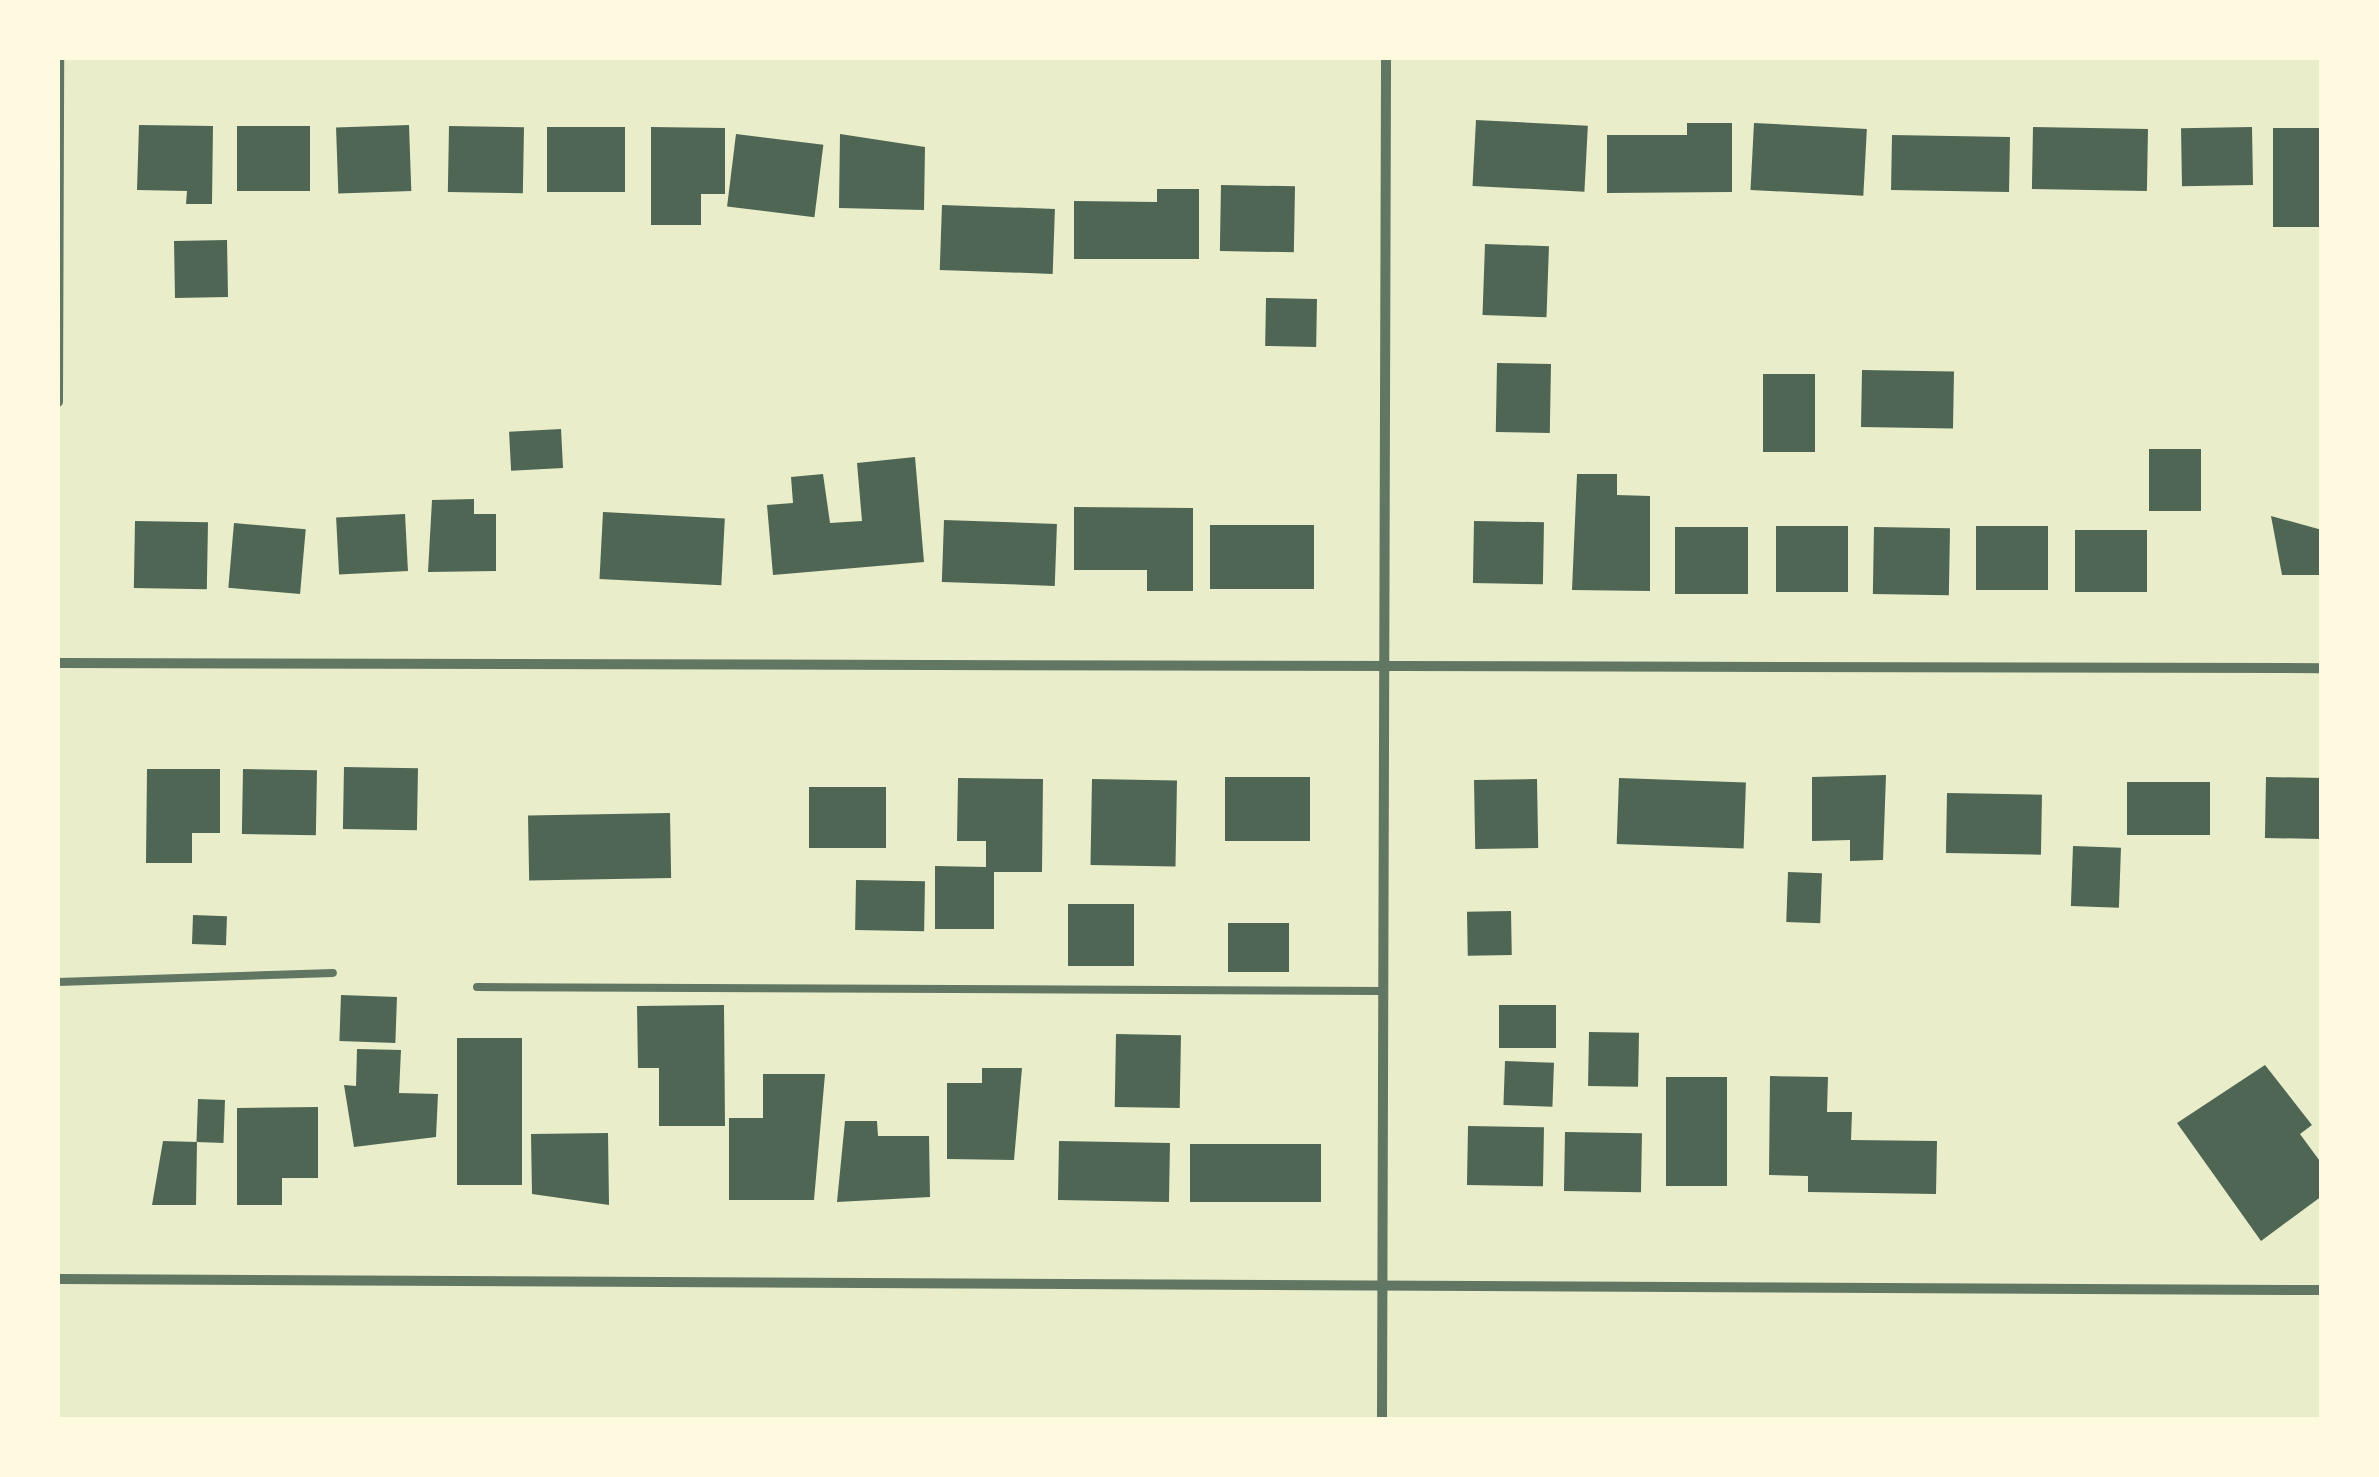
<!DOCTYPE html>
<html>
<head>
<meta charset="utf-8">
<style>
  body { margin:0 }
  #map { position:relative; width:2379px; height:1477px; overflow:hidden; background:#e9edc9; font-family:Arial,sans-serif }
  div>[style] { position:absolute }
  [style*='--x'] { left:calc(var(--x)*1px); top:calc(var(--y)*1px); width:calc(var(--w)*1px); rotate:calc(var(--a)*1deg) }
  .building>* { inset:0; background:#4f6655; transform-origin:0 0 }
  .service>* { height:8px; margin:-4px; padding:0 4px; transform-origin:4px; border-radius:4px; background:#617663 }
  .minor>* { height:10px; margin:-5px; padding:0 5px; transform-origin:5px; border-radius:5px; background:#617663 }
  span { translate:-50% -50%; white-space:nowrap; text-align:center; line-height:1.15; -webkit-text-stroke:9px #fefae0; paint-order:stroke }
  .frame { position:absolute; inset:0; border:60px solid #fefae0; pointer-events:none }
</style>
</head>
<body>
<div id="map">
  <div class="building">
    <i style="left:1476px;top:120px;width:112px;height:66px;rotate:3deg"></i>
    <i style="clip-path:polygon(1687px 123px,1732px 123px,1732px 192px,1607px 193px,1607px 135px,1687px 135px)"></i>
    <i style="left:1754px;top:123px;width:113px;height:67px;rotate:3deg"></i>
    <i style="clip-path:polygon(139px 125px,213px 126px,212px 204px,186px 204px,187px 191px,137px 190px)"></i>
    <i style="left:409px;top:125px;width:66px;height:73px;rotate:88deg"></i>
    <i style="left:237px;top:126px;width:73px;height:65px"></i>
    <i style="left:449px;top:126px;width:75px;height:66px;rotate:1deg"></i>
    <i style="left:547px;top:127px;width:78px;height:65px"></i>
    <i style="clip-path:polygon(651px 127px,725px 128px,725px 194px,701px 194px,701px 225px,651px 225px)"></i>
    <i style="left:2033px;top:127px;width:115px;height:62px;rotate:1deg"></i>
    <i style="left:2252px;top:127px;width:58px;height:71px;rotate:89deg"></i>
    <i style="left:2273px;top:128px;width:49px;height:99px"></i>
    <i style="left:736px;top:134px;width:88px;height:73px;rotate:7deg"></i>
    <i style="clip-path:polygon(840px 134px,925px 147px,924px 210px,839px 208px)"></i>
    <i style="left:1892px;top:135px;width:118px;height:55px;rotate:1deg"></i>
    <i style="left:1221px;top:185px;width:74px;height:66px;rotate:1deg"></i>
    <i style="clip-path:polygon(1157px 189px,1199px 189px,1199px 259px,1074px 259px,1074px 201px,1157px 202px)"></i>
    <i style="left:942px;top:205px;width:113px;height:65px;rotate:2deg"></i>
    <i style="left:227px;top:240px;width:57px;height:53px;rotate:89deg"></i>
    <i style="left:1485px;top:244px;width:64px;height:71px;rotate:2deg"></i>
    <i style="left:1266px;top:298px;width:51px;height:48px;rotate:1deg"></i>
    <i style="left:1497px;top:363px;width:54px;height:69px;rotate:1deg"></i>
    <i style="left:1862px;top:370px;width:92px;height:57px;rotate:1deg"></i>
    <i style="left:1815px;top:374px;width:78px;height:52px;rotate:90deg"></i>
    <i style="left:561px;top:429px;width:39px;height:52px;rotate:87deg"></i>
    <i style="left:2149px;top:449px;width:52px;height:62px"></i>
    <i style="clip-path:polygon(915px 457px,924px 562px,773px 575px,767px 505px,793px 503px,791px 477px,823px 474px,830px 523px,862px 521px,857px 463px)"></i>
    <i style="clip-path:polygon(1577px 474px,1617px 474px,1617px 495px,1650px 496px,1650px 591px,1572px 590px)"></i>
    <i style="clip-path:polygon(474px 499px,474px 514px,496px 514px,496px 571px,428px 572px,432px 500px)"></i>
    <i style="clip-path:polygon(1074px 507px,1193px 508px,1193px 591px,1147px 591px,1147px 570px,1074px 570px)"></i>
    <i style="left:603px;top:512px;width:122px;height:67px;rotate:3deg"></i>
    <i style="left:405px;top:514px;width:57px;height:69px;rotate:87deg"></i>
    <i style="clip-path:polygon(2271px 516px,2322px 530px,2322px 575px,2282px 575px)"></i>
    <i style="left:944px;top:520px;width:113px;height:62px;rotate:2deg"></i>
    <i style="left:135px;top:521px;width:73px;height:67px;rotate:1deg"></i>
    <i style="left:1474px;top:521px;width:70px;height:62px;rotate:1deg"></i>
    <i style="left:234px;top:523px;width:72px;height:65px;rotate:5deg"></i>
    <i style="left:1210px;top:525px;width:104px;height:64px"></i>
    <i style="left:1776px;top:526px;width:72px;height:66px"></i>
    <i style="left:1976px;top:526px;width:72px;height:64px"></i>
    <i style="left:1675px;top:527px;width:73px;height:67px"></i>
    <i style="left:1874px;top:527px;width:76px;height:67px;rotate:1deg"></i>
    <i style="left:2075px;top:530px;width:72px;height:62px"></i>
    <i style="left:344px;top:767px;width:74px;height:62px;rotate:1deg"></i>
    <i style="clip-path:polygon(147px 769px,220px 769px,220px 833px,192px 833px,192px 863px,146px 863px)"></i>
    <i style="left:243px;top:769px;width:74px;height:65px;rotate:1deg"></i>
    <i style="clip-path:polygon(1886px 775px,1883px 860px,1850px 861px,1850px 840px,1812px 841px,1812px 777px)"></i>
    <i style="left:1310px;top:777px;width:64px;height:85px;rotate:90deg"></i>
    <i style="left:2266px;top:777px;width:56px;height:61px;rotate:1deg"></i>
    <i style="clip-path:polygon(958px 778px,1043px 779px,1042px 872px,994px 872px,994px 929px,935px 929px,935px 866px,986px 867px,986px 841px,957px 841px)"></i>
    <i style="left:1619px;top:778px;width:127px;height:66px;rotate:2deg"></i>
    <i style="left:1092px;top:779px;width:85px;height:86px;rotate:1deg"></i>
    <i style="left:1537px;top:779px;width:69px;height:63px;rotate:89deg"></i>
    <i style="left:2210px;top:782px;width:53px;height:83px;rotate:90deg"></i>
    <i style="left:809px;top:787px;width:77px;height:61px"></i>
    <i style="left:1947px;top:793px;width:95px;height:60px;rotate:1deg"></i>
    <i style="left:670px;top:813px;width:65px;height:142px;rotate:89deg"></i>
    <i style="left:2073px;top:846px;width:48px;height:60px;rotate:2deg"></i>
    <i style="left:1788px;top:872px;width:34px;height:50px;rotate:2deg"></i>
    <i style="left:856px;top:880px;width:69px;height:50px;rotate:1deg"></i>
    <i style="left:1068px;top:904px;width:66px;height:62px"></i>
    <i style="left:1511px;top:911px;width:44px;height:44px;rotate:89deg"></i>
    <i style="left:193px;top:915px;width:34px;height:29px;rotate:2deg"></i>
    <i style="left:1228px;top:923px;width:61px;height:49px"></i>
    <i style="left:341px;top:995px;width:56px;height:46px;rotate:2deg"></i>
    <i style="clip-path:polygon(724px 1005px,725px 1126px,659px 1126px,659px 1068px,638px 1068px,637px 1006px)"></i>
    <i style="left:1499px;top:1005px;width:57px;height:43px"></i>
    <i style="left:1589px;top:1032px;width:50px;height:54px;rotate:1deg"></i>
    <i style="left:1116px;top:1034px;width:65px;height:73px;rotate:1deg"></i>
    <i style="left:457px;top:1038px;width:65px;height:147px"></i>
    <i style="clip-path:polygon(357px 1049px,401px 1050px,399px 1093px,438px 1094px,436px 1137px,354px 1147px,344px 1085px,356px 1086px)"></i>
    <i style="left:1505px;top:1061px;width:49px;height:44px;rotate:2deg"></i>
    <i style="clip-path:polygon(2265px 1065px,2312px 1125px,2300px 1134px,2322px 1164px,2322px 1196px,2261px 1241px,2177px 1123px)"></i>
    <i style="clip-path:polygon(982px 1068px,1022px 1068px,1014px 1160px,947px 1159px,947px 1083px,982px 1083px)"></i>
    <i style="clip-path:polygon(763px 1074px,825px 1074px,814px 1200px,729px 1200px,729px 1118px,763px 1118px)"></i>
    <i style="clip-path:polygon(1770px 1076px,1828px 1077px,1827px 1112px,1852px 1112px,1851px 1140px,1937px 1141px,1936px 1194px,1808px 1192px,1808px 1176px,1769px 1175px)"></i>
    <i style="left:1666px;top:1077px;width:61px;height:109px"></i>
    <i style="left:198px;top:1099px;width:27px;height:43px;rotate:2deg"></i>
    <i style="clip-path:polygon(318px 1107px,318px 1178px,282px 1178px,282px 1205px,237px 1205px,237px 1108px)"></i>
    <i style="clip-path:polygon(845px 1121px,877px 1121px,878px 1136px,929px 1136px,930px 1197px,837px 1202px)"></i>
    <i style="left:1468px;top:1126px;width:76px;height:59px;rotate:1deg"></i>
    <i style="left:1565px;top:1132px;width:77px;height:59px;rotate:1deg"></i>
    <i style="clip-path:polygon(608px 1133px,609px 1205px,532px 1194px,531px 1134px)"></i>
    <i style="clip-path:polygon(163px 1141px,197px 1142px,196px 1205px,152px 1205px)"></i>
    <i style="left:1059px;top:1141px;width:111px;height:59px;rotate:1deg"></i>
    <i style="left:1190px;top:1144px;width:131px;height:58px"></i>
  </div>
  <div class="service">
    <i style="--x:58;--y:982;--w:275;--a:-1.9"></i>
    <i style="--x:477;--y:987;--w:906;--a:0.25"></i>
  </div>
  <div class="minor">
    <i style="--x:58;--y:402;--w:344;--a:-89.8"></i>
    <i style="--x:58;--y:663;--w:2264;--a:0.13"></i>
    <i style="--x:58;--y:1279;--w:2264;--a:0.28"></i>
    <i style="--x:1382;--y:1420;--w:1362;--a:-89.83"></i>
  </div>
  <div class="frame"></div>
</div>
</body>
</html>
